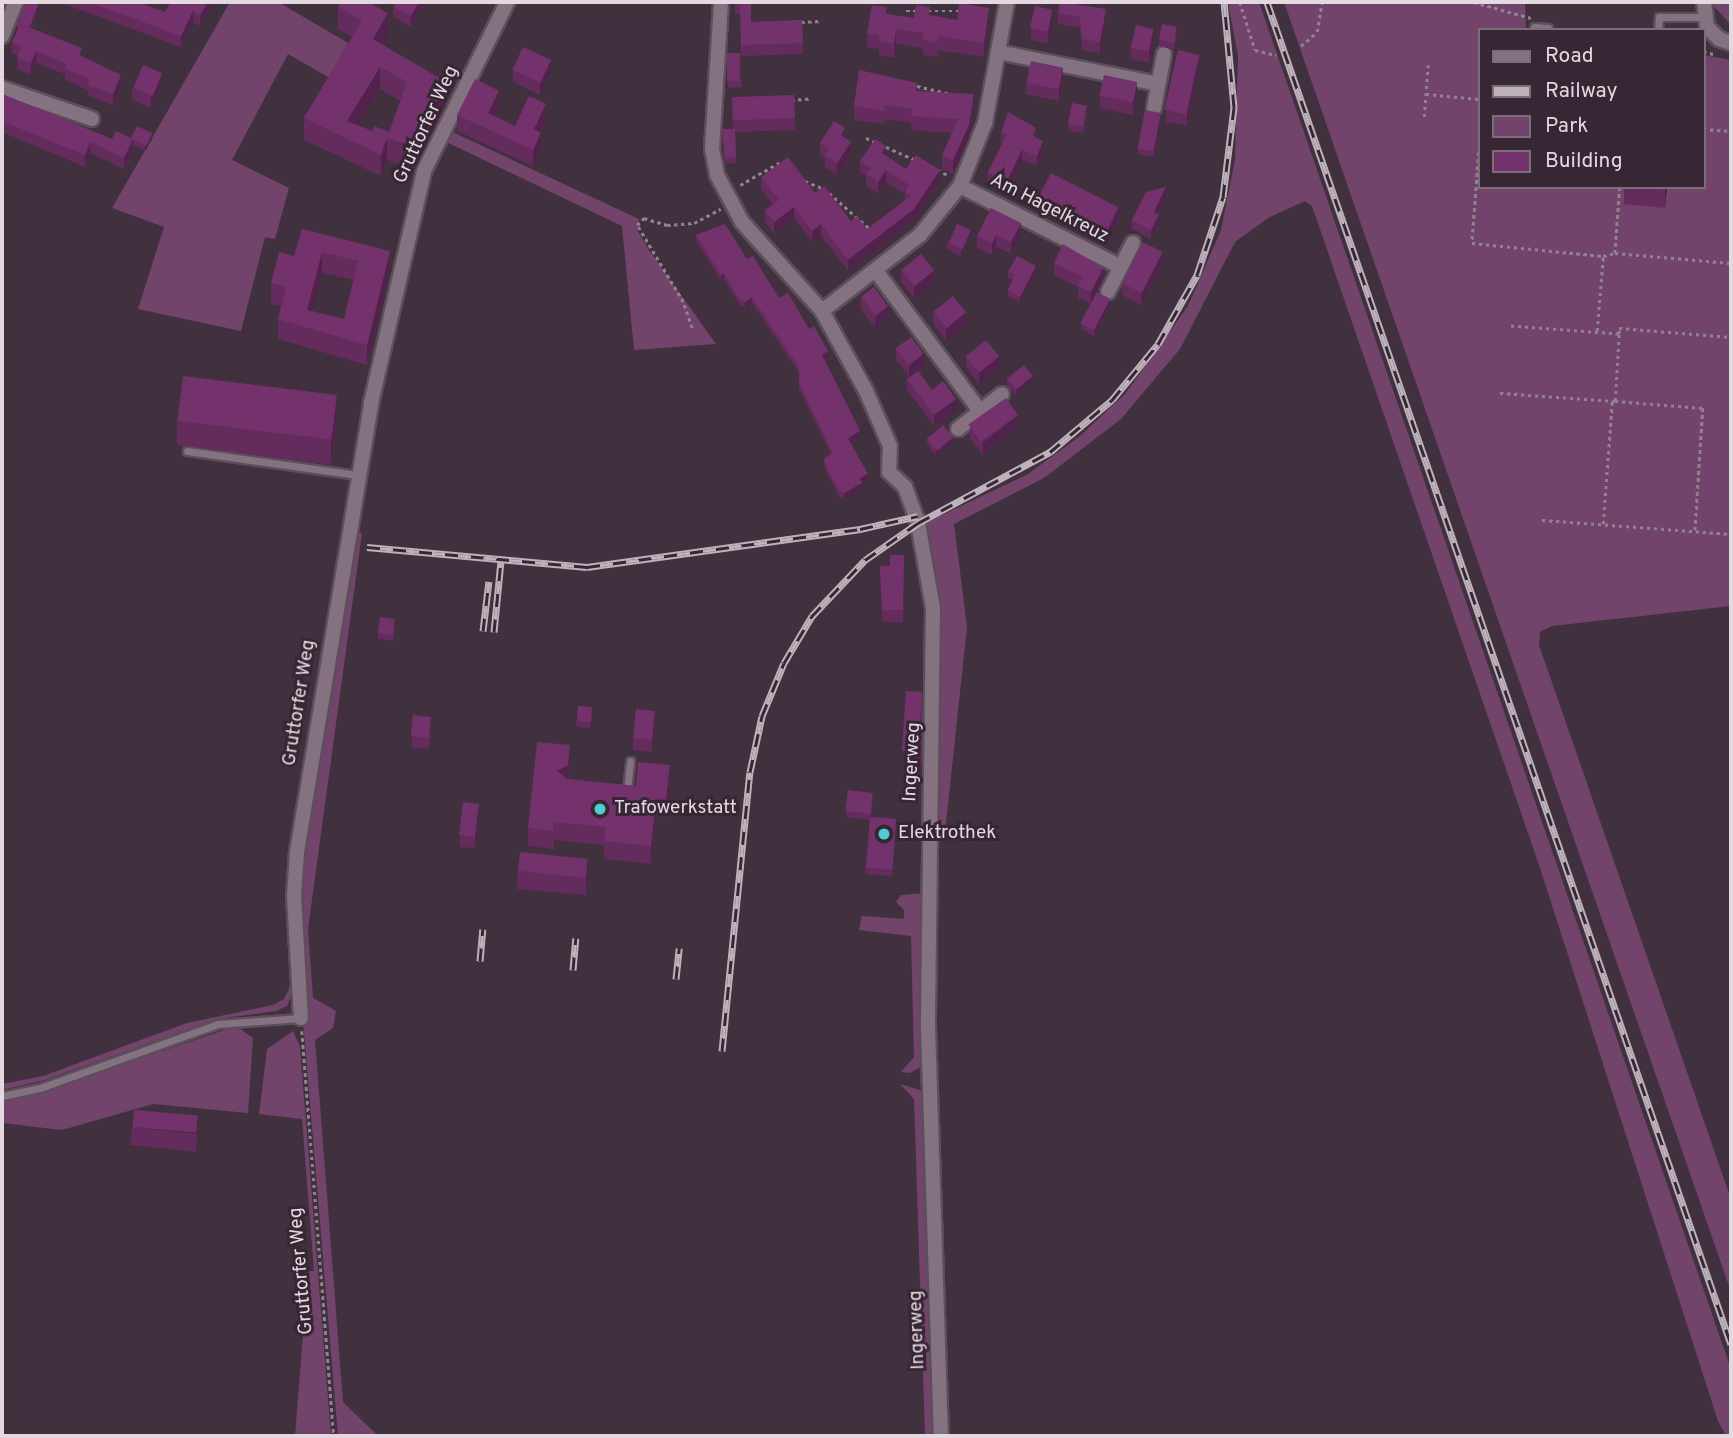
<!DOCTYPE html>
<html>
<head>
<meta charset="utf-8">
<style>
  body { margin:0 }
  #map { position:relative; width:1733px; height:1438px; overflow:hidden; background:#41313e; font-family:Overpass,sans-serif }
  div>[style] { position:absolute }
  [style*='--x'] { left:calc(var(--x)*1px); top:calc(var(--y)*1px); width:calc(var(--w)*1px); rotate:calc(var(--a)*1deg) }
  .green>* { inset:0; background:#72436b }
  .path>* { height:2.5px; margin-top:-1.25px; transform-origin:0; background:repeating-linear-gradient(90deg,#91838e 0 3.5px,transparent 0 7px) }
  .roads { filter:drop-shadow(2px 0 #5c4f5a) drop-shadow(-2px 0 #5c4f5a) drop-shadow(0 2px #5c4f5a) drop-shadow(0 -2px #5c4f5a) }
  .service>* { height:7px; margin:-3.5px; padding:0 3.5px; transform-origin:3.5px; border-radius:3.5px; background:#847281 }
  .minor>* { height:14px; margin:-7px; padding:0 7px; transform-origin:7px; border-radius:7px; background:#847281 }
  .rail>* { height:7px; margin-top:-3.5px; transform-origin:0; background:repeating-linear-gradient(90deg,#372734 0 13px,#beb2bb 0 26px); box-sizing:border-box; border-block:2px solid #beb2bb }
  .wall>* { inset:0; background:#642b5d; transform-origin:0 0 }
  .shaded-wall>* { inset:0; background:#51234c }
  .building>* { inset:0; background:#74326c; transform-origin:0 0 }
  .dots>* { width:19px; height:19px; translate:-50% -50%; box-sizing:border-box; border:4px solid #372734; border-radius:50% }
  span { translate:-50% -50%; white-space:nowrap; text-align:center; line-height:1.15; -webkit-text-stroke:6px #372734; paint-order:stroke }
  .street-label { font-size:19px; color:#e4d9e1 }
  .poi-label { font-size:19px; color:#e4d9e1 }
  .left { translate:0 -50%; text-align:left }
  .frame { position:absolute; inset:0; border:4px solid #e4d9e1; pointer-events:none }
  .legend { position:absolute; left:1478px; top:28px; width:228px; height:161px; box-sizing:border-box; background:#372734; border:2px solid #7c6e79; margin:0; padding:9px 12px; list-style:none; font-size:21px; color:#e4d9e1 }
  .legend li { display:flex; align-items:center; gap:14px; height:35px }
  .legend b { width:35px; border:2px solid #7c6e79 }
</style>
</head>
<body>
<div id="map">
  <div class="green">
    <i style="clip-path:polygon(230px 2px,278px 2px,355px 47px,335px 81px,288px 54px,232px 160px,289px 188px,275px 239px,265px 237px,241px 331px,138px 309px,164px 227px,112px 208px)"></i>
    <i style="clip-path:polygon(1228px 2px,1259px 2px,1731px 1369px,1731px 1436px,1726px 1436px,1718px 1421px,1539px 865px,1312px 206px,1305px 201px,1268px 218px,1235px 242px,1180px 349px,1121px 419px,1044px 478px,954px 524px,967px 627px,946px 824px,930px 832px,938px 669px,919px 526px,1028px 474px,1080px 436px,1125px 394px,1188px 306px,1221px 230px,1235px 159px,1238px 56px)"></i>
    <i style="clip-path:polygon(1284px 2px,1525px 2px,1526px 30px,1479px 30px,1479px 187px,1703px 187px,1703px 55px,1731px 60px,1731px 606px,1552px 626px,1540px 632px,1539px 645px,1731px 1199px,1731px 1292px)"></i>
    <i style="clip-path:polygon(1710px 2px,1731px 2px,1731px 25px)"></i>
    <i style="clip-path:polygon(446px 129px,639px 219px,637px 230px,649px 250px,716px 344px,634px 350px,622px 226px,440px 139px)"></i>
    <i style="clip-path:polygon(348px 531px,362px 533px,308px 929px,313px 998px,336px 1011px,333px 1028px,315px 1040px,343px 1402px,377px 1435px,384px 1436px,338px 1436px,298px 961px,296px 896px)"></i>
    <i style="clip-path:polygon(925px 893px,926px 1064px,910px 1073px,901px 1072px,914px 1057px,911px 936px,859px 930px,862px 916px,904px 919px,904px 910px,896px 902px,901px 895px)"></i>
    <i style="clip-path:polygon(293px 962px,293px 991px,287px 1006px,276px 1011px,217px 1019px,45px 1080px,2px 1090px,2px 1084px,43px 1076px,187px 1023px,273px 1005px,284px 999px,289px 989px)"></i>
    <i style="clip-path:polygon(236px 1026px,253px 1038px,248px 1113px,153px 1104px,62px 1130px,2px 1123px,2px 1100px,43px 1092px)"></i>
    <i style="clip-path:polygon(293px 1031px,300px 1047px,331px 1436px,295px 1436px,308px 1271px,314px 1271px,302px 1119px,259px 1114px,267px 1049px)"></i>
    <i style="clip-path:polygon(900px 1084px,923px 1091px,939px 1436px,925px 1436px,914px 1099px)"></i>
  </div>
  <div class="path">
    <i style="--x:1240;--y:2;--w:50;--a:72.6"></i>
    <i style="--x:1255;--y:50;--w:22;--a:13"></i>
    <i style="--x:1474;--y:2;--w:59;--a:15.7"></i>
    <i style="--x:906;--y:11;--w:12;--a:0"></i>
    <i style="--x:928;--y:11;--w:32;--a:0"></i>
    <i style="--x:801;--y:22;--w:20;--a:-3"></i>
    <i style="--x:1301;--y:46;--w:21;--a:-41"></i>
    <i style="--x:1317;--y:32;--w:30;--a:-81"></i>
    <i style="--x:1703;--y:52;--w:11;--a:10"></i>
    <i style="--x:917;--y:86;--w:32;--a:13"></i>
    <i style="--x:1426;--y:94;--w:53;--a:5.4"></i>
    <i style="--x:791;--y:100;--w:21;--a:-5"></i>
    <i style="--x:1424;--y:117;--w:52;--a:-85.6"></i>
    <i style="--x:1703;--y:129;--w:28;--a:4"></i>
    <i style="--x:866;--y:138;--w:12;--a:24"></i>
    <i style="--x:886;--y:147;--w:32;--a:24"></i>
    <i style="--x:1479;--y:152;--w:91;--a:94.4"></i>
    <i style="--x:1472;--y:243;--w:132;--a:5.7"></i>
    <i style="--x:937;--y:170;--w:14;--a:25"></i>
    <i style="--x:805;--y:181;--w:21;--a:23"></i>
    <i style="--x:740;--y:185;--w:48;--a:-29.7"></i>
    <i style="--x:1620;--y:187;--w:66;--a:94.3"></i>
    <i style="--x:1615;--y:253;--w:116;--a:4.9"></i>
    <i style="--x:829;--y:193;--w:53;--a:41.2"></i>
    <i style="--x:692;--y:328;--w:28;--a:-109"></i>
    <i style="--x:683;--y:302;--w:90;--a:-120.9"></i>
    <i style="--x:637;--y:225;--w:10;--a:-45"></i>
    <i style="--x:644;--y:218;--w:24;--a:17"></i>
    <i style="--x:667;--y:225;--w:27;--a:-4"></i>
    <i style="--x:694;--y:223;--w:30;--a:-28"></i>
    <i style="--x:1597;--y:331;--w:75;--a:-85.4"></i>
    <i style="--x:1603;--y:256;--w:12;--a:-14"></i>
    <i style="--x:1619;--y:334;--w:6;--a:-90"></i>
    <i style="--x:1619;--y:328;--w:112;--a:4.6"></i>
    <i style="--x:1500;--y:393;--w:115;--a:4"></i>
    <i style="--x:1615;--y:401;--w:67;--a:-86.6"></i>
    <i style="--x:1619;--y:334;--w:110;--a:-175.8"></i>
    <i style="--x:1615;--y:401;--w:88;--a:4.5"></i>
    <i style="--x:1703;--y:408;--w:123;--a:93.7"></i>
    <i style="--x:1542;--y:520;--w:190;--a:4.2"></i>
    <i style="--x:1603;--y:524;--w:123;--a:-85.8"></i>
    <i style="--x:302;--y:1031;--w:406;--a:85.5"></i>
  </div>
  <div class="roads">
    <div class="service">
      <i style="--x:1534;--y:27;--w:14;--a:4"></i>
      <i style="--x:1658;--y:30;--w:13;--a:-86"></i>
      <i style="--x:1659;--y:17;--w:44;--a:0"></i>
      <i style="--x:187;--y:451;--w:172;--a:8"></i>
      <i style="--x:627;--y:791;--w:30;--a:-84"></i>
      <i style="--x:2;--y:1096;--w:39;--a:-12"></i>
      <i style="--x:40;--y:1088;--w:189;--a:-19.8"></i>
      <i style="--x:218;--y:1024;--w:83;--a:-4.1"></i>
    </div>
    <div class="minor">
      <i style="--x:721;--y:2;--w:147;--a:93.5"></i>
      <i style="--x:712;--y:149;--w:26;--a:79"></i>
      <i style="--x:717;--y:175;--w:53;--a:62"></i>
      <i style="--x:742;--y:222;--w:120;--a:48"></i>
      <i style="--x:822;--y:311;--w:91;--a:61.2"></i>
      <i style="--x:866;--y:391;--w:60;--a:66.4"></i>
      <i style="--x:890;--y:446;--w:26;--a:92"></i>
      <i style="--x:889;--y:472;--w:22;--a:43"></i>
      <i style="--x:905;--y:487;--w:38;--a:70"></i>
      <i style="--x:918;--y:523;--w:86;--a:80"></i>
      <i style="--x:933;--y:608;--w:418;--a:90.7"></i>
      <i style="--x:928;--y:1026;--w:410;--a:88.2"></i>
      <i style="--x:1704;--y:2;--w:25;--a:83"></i>
      <i style="--x:1707;--y:27;--w:17;--a:45"></i>
      <i style="--x:1719;--y:39;--w:13;--a:18"></i>
      <i style="--x:2;--y:36;--w:37;--a:-68"></i>
      <i style="--x:998;--y:52;--w:163;--a:11.3"></i>
      <i style="--x:2;--y:88;--w:95;--a:19"></i>
      <i style="--x:1154;--y:108;--w:55;--a:-79.5"></i>
      <i style="--x:960;--y:186;--w:180;--a:26.7"></i>
      <i style="--x:876;--y:271;--w:174;--a:53.4"></i>
      <i style="--x:1108;--y:292;--w:55;--a:-63"></i>
      <i style="--x:822;--y:311;--w:124;--a:-37.8"></i>
      <i style="--x:920;--y:235;--w:63;--a:-50.8"></i>
      <i style="--x:960;--y:186;--w:68;--a:-68.4"></i>
      <i style="--x:985;--y:123;--w:123;--a:-79.7"></i>
      <i style="--x:958;--y:429;--w:56;--a:-38.5"></i>
      <i style="--x:301;--y:1018;--w:122;--a:-93.3"></i>
      <i style="--x:294;--y:896;--w:44;--a:-86.1"></i>
      <i style="--x:297;--y:852;--w:455;--a:-80.6"></i>
      <i style="--x:371;--y:403;--w:238;--a:-77.1"></i>
      <i style="--x:424;--y:171;--w:188;--a:-63.8"></i>
    </div>
  </div>
  <div class="rail">
    <i style="--x:1267;--y:2;--w:1420;--a:70.93"></i>
    <i style="--x:367;--y:547;--w:221;--a:5.2"></i>
    <i style="--x:587;--y:567;--w:276;--a:-7.9"></i>
    <i style="--x:860;--y:529;--w:59;--a:-12.6"></i>
    <i style="--x:483;--y:631;--w:50;--a:-83.2"></i>
    <i style="--x:494;--y:632;--w:71;--a:-84.4"></i>
    <i style="--x:480;--y:961;--w:32;--a:-85"></i>
    <i style="--x:573;--y:970;--w:32;--a:-85"></i>
    <i style="--x:676;--y:979;--w:31;--a:-84"></i>
    <i style="--x:722;--y:1051;--w:280;--a:-84.3"></i>
    <i style="--x:750;--y:772;--w:57;--a:-77.9"></i>
    <i style="--x:762;--y:716;--w:57;--a:-67.5"></i>
    <i style="--x:784;--y:663;--w:55;--a:-59.2"></i>
    <i style="--x:812;--y:616;--w:77;--a:-46.6"></i>
    <i style="--x:865;--y:560;--w:65;--a:-34.9"></i>
    <i style="--x:918;--y:523;--w:150;--a:-28.3"></i>
    <i style="--x:1050;--y:452;--w:81;--a:-40"></i>
    <i style="--x:1112;--y:400;--w:72;--a:-50.6"></i>
    <i style="--x:1158;--y:344;--w:79;--a:-60.5"></i>
    <i style="--x:1197;--y:275;--w:82;--a:-71.6"></i>
    <i style="--x:1223;--y:197;--w:91;--a:-83"></i>
    <i style="--x:1234;--y:107;--w:105;--a:-95.4"></i>
  </div>
  <div class="wall">
    <i style="clip-path:polygon(59px 2px,138px 2px,165px 12px,215px 2px,200px 26px,193px 22px,181px 47px)"></i>
    <i style="clip-path:polygon(425px 2px,411px 27px,393px 17px,393px 7px)"></i>
    <i style="clip-path:polygon(735px 2px,751px 2px,751px 22px,802px 20px,803px 54px,741px 56px,740px 14px,735px 14px)"></i>
    <i style="clip-path:polygon(39px 7px,32px 28px,82px 56px,121px 86px,113px 105px,88px 96px,88px 90px,65px 80px,65px 74px,36px 63px,31px 75px,17px 69px,18px 56px,12px 53px,12px 42px,17px 31px,17px 25px)"></i>
    <i style="clip-path:polygon(evenodd,338px 7px,388px 35px,382px 44px,446px 104px,415px 169px,387px 160px,381px 176px,304px 140px,304px 118px,352px 37px,338px 29px,338px 7px,380px 89px,401px 101px,389px 132px,372px 131px,358px 125px,380px 89px)"></i>
    <i style="clip-path:polygon(1058px 13px,1106px 20px,1100px 53px,1082px 50px,1080px 28px,1058px 24px)"></i>
    <i style="clip-path:polygon(887px 14px,914px 18px,930px 15px,957px 20px,989px 22px,984px 57px,938px 50px,937px 57px,923px 55px,923px 48px,896px 44px,894px 58px,879px 55px,879px 49px,867px 47px,867px 33px)"></i>
    <i style="clip-path:polygon(1053px 22px,1048px 44px,1031px 40px,1031px 28px)"></i>
    <i style="clip-path:polygon(1177px 33px,1174px 50px,1159px 46px,1159px 40px)"></i>
    <i style="clip-path:polygon(1154px 41px,1149px 63px,1131px 59px,1131px 47px)"></i>
    <i style="clip-path:polygon(727px 53px,742px 81px,742px 87px,728px 88px)"></i>
    <i style="clip-path:polygon(1199px 67px,1187px 126px,1166px 122px,1166px 110px)"></i>
    <i style="clip-path:polygon(513px 70px,551px 72px,540px 95px,513px 82px)"></i>
    <i style="clip-path:polygon(1063px 80px,1059px 101px,1026px 94px,1026px 82px)"></i>
    <i style="clip-path:polygon(162px 85px,151px 108px,132px 100px,132px 88px)"></i>
    <i style="clip-path:polygon(917px 91px,974px 108px,969px 138px,953px 174px,942px 169px,942px 155px,952px 133px,911px 130px,911px 123px,885px 119px,884px 124px,854px 120px,854px 106px)"></i>
    <i style="clip-path:polygon(2px 94px,112px 139px,152px 139px,145px 151px,133px 145px,133px 151px,124px 169px,90px 153px,85px 167px,2px 132px)"></i>
    <i style="clip-path:polygon(1137px 94px,1133px 115px,1100px 108px,1100px 96px)"></i>
    <i style="clip-path:polygon(794px 95px,795px 130px,735px 132px,736px 163px,725px 164px,722px 135px,733px 129px,732px 97px)"></i>
    <i style="clip-path:polygon(499px 106px,494px 116px,515px 126px,546px 120px,540px 132px,541px 149px,533px 166px,457px 131px,457px 115px)"></i>
    <i style="clip-path:polygon(1087px 112px,1083px 133px,1068px 131px,1068px 124px)"></i>
    <i style="clip-path:polygon(1161px 119px,1154px 157px,1138px 154px,1138px 148px)"></i>
    <i style="clip-path:polygon(1001px 133px,1036px 138px,1043px 150px,1037px 166px,1022px 160px,1007px 191px,988px 181px,988px 172px,1003px 143px,1001px 142px)"></i>
    <i style="clip-path:polygon(845px 138px,851px 154px,837px 175px,825px 167px,825px 158px,820px 155px,820px 143px)"></i>
    <i style="clip-path:polygon(886px 156px,906px 169px,940px 182px,914px 220px,848px 271px,821px 236px,812px 242px,794px 218px,774px 233px,765px 222px,765px 210px,773px 205px,761px 189px,761px 177px,815px 193px,851px 221px,867px 229px,905px 200px,905px 194px,886px 182px,878px 193px,866px 186px,866px 176px,860px 172px,860px 161px)"></i>
    <i style="clip-path:polygon(1624px 187px,1667px 187px,1665px 208px,1624px 204px)"></i>
    <i style="clip-path:polygon(1166px 196px,1157px 214px,1159px 224px,1151px 239px,1132px 229px,1132px 220px)"></i>
    <i style="clip-path:polygon(1039px 197px,1119px 218px,1107px 242px,1039px 208px)"></i>
    <i style="clip-path:polygon(evenodd,302px 229px,390px 271px,367px 365px,278px 339px,278px 319px,281px 306px,271px 304px,271px 283px,294px 256px,302px 229px,322px 273px,354px 280px,344px 319px,312px 311px,322px 273px)"></i>
    <i style="clip-path:polygon(696px 235px,747px 259px,779px 298px,809px 329px,828px 357px,824px 360px,860px 437px,850px 442px,868px 480px,862px 483px,862px 489px,844px 499px,839px 496px,825px 470px,824px 458px,831px 454px,799px 389px,799px 373px,752px 303px,745px 308px,739px 304px,724px 279px,721px 281px,696px 241px)"></i>
    <i style="clip-path:polygon(1021px 235px,1011px 254px,996px 247px,992px 255px,977px 248px,977px 236px)"></i>
    <i style="clip-path:polygon(971px 236px,961px 256px,947px 249px,947px 243px)"></i>
    <i style="clip-path:polygon(1054px 263px,1103px 280px,1091px 304px,1078px 298px,1078px 287px,1054px 275px)"></i>
    <i style="clip-path:polygon(1163px 264px,1141px 305px,1122px 295px,1122px 283px)"></i>
    <i style="clip-path:polygon(901px 269px,934px 282px,914px 298px,901px 282px)"></i>
    <i style="clip-path:polygon(1008px 272px,1036px 272px,1020px 303px,1008px 296px,1008px 290px,1013px 280px,1008px 278px)"></i>
    <i style="clip-path:polygon(861px 297px,888px 318px,875px 328px,861px 309px)"></i>
    <i style="clip-path:polygon(1110px 305px,1094px 336px,1081px 329px,1081px 323px)"></i>
    <i style="clip-path:polygon(933px 311px,966px 324px,946px 340px,933px 323px)"></i>
    <i style="clip-path:polygon(896px 348px,924px 366px,909px 377px,896px 360px)"></i>
    <i style="clip-path:polygon(966px 356px,999px 368px,979px 384px,966px 368px)"></i>
    <i style="clip-path:polygon(1007px 378px,1033px 382px,1016px 395px,1007px 384px)"></i>
    <i style="clip-path:polygon(907px 379px,932px 390px,956px 410px,934px 426px,907px 390px)"></i>
    <i style="clip-path:polygon(337px 420px,331px 465px,177px 445px,177px 421px)"></i>
    <i style="clip-path:polygon(970px 427px,1018px 427px,983px 455px,970px 439px)"></i>
    <i style="clip-path:polygon(927px 438px,953px 443px,936px 456px,927px 444px)"></i>
    <i style="clip-path:polygon(904px 555px,903px 622px,882px 622px,880px 566px,890px 566px)"></i>
    <i style="clip-path:polygon(395px 625px,393px 641px,378px 639px,378px 633px)"></i>
    <i style="clip-path:polygon(922px 692px,922px 763px,905px 763px,905px 751px)"></i>
    <i style="clip-path:polygon(592px 713px,590px 728px,576px 727px,576px 721px)"></i>
    <i style="clip-path:polygon(655px 723px,652px 752px,633px 750px,633px 738px)"></i>
    <i style="clip-path:polygon(431px 729px,429px 749px,412px 748px,412px 736px)"></i>
    <i style="clip-path:polygon(570px 763px,569px 779px,636px 786px,670px 783px,666px 817px,656px 816px,651px 864px,604px 859px,604px 845px,554px 840px,553px 849px,528px 846px,528px 828px)"></i>
    <i style="clip-path:polygon(873px 799px,871px 817px,896px 825px,892px 876px,865px 874px,870px 820px,846px 817px,846px 811px)"></i>
    <i style="clip-path:polygon(479px 816px,475px 848px,460px 847px,460px 835px)"></i>
    <i style="left:518px;top:871px;width:70px;height:18px;rotate:5deg"></i>
    <i style="left:132px;top:1127px;width:66px;height:18px;rotate:6deg"></i>
  </div>
  <div class="shaded-wall">
    <i style="clip-path:polygon(39px 2px,39px 7px,28px 36px,28px 30px)"></i>
    <i style="clip-path:polygon(208px 2px,215px 2px,200px 26px,200px 15px)"></i>
    <i style="clip-path:polygon(419px 2px,425px 2px,411px 27px,411px 16px)"></i>
    <i style="clip-path:polygon(989px 8px,989px 22px,984px 57px,984px 43px)"></i>
    <i style="clip-path:polygon(1106px 9px,1106px 20px,1100px 53px,1100px 42px)"></i>
    <i style="clip-path:polygon(1053px 10px,1053px 22px,1048px 44px,1048px 32px)"></i>
    <i style="clip-path:polygon(193px 11px,193px 22px,181px 47px,181px 36px)"></i>
    <i style="clip-path:polygon(388px 13px,388px 35px,373px 61px,373px 39px)"></i>
    <i style="clip-path:polygon(896px 29px,896px 44px,894px 58px,894px 44px)"></i>
    <i style="clip-path:polygon(1154px 29px,1154px 41px,1149px 63px,1149px 51px)"></i>
    <i style="clip-path:polygon(36px 51px,36px 63px,31px 75px,31px 63px)"></i>
    <i style="clip-path:polygon(1199px 55px,1199px 67px,1187px 126px,1187px 114px)"></i>
    <i style="clip-path:polygon(551px 60px,551px 72px,540px 95px,540px 82px)"></i>
    <i style="clip-path:polygon(380px 67px,380px 89px,349px 140px,347px 121px)"></i>
    <i style="clip-path:polygon(1063px 68px,1063px 80px,1059px 101px,1059px 88px)"></i>
    <i style="clip-path:polygon(162px 73px,162px 85px,151px 108px,151px 96px)"></i>
    <i style="clip-path:polygon(121px 75px,121px 86px,113px 105px,113px 94px)"></i>
    <i style="clip-path:polygon(446px 82px,446px 104px,415px 169px,415px 147px)"></i>
    <i style="clip-path:polygon(1137px 82px,1137px 94px,1133px 115px,1133px 103px)"></i>
    <i style="clip-path:polygon(499px 91px,499px 106px,488px 129px,488px 113px)"></i>
    <i style="clip-path:polygon(974px 94px,974px 108px,969px 138px,953px 174px,953px 160px)"></i>
    <i style="clip-path:polygon(546px 104px,546px 120px,534px 145px,534px 129px)"></i>
    <i style="clip-path:polygon(1161px 113px,1161px 119px,1154px 157px,1154px 151px)"></i>
    <i style="clip-path:polygon(845px 128px,845px 140px,841px 135px)"></i>
    <i style="clip-path:polygon(152px 133px,152px 139px,145px 151px,145px 145px)"></i>
    <i style="clip-path:polygon(541px 133px,541px 149px,533px 166px,533px 150px)"></i>
    <i style="clip-path:polygon(387px 138px,387px 160px,381px 176px,381px 155px)"></i>
    <i style="clip-path:polygon(133px 139px,133px 151px,124px 169px,124px 158px)"></i>
    <i style="clip-path:polygon(1043px 141px,1043px 150px,1037px 166px,1037px 156px)"></i>
    <i style="clip-path:polygon(90px 142px,90px 153px,85px 167px,85px 155px)"></i>
    <i style="clip-path:polygon(851px 142px,851px 154px,837px 175px,837px 163px)"></i>
    <i style="clip-path:polygon(886px 146px,886px 157px,882px 153px)"></i>
    <i style="clip-path:polygon(1022px 150px,1022px 160px,1007px 191px,1007px 181px)"></i>
    <i style="clip-path:polygon(886px 170px,886px 182px,878px 193px,878px 182px)"></i>
    <i style="clip-path:polygon(940px 170px,940px 182px,914px 220px,848px 271px,848px 260px)"></i>
    <i style="clip-path:polygon(1166px 187px,1166px 196px,1154px 222px,1154px 212px)"></i>
    <i style="clip-path:polygon(1665px 187px,1667px 187px,1665px 208px)"></i>
    <i style="clip-path:polygon(794px 207px,794px 218px,774px 233px,774px 222px)"></i>
    <i style="clip-path:polygon(1119px 207px,1119px 218px,1107px 242px,1107px 232px)"></i>
    <i style="clip-path:polygon(1159px 215px,1159px 224px,1151px 239px,1151px 230px)"></i>
    <i style="clip-path:polygon(1021px 223px,1021px 235px,1011px 254px,1011px 242px)"></i>
    <i style="clip-path:polygon(821px 224px,821px 236px,812px 242px,812px 231px)"></i>
    <i style="clip-path:polygon(971px 230px,971px 236px,961px 256px,961px 250px)"></i>
    <i style="clip-path:polygon(996px 235px,996px 247px,992px 255px,992px 243px)"></i>
    <i style="clip-path:polygon(390px 251px,390px 271px,367px 365px,367px 345px)"></i>
    <i style="clip-path:polygon(322px 252px,322px 273px,308px 327px,307px 310px)"></i>
    <i style="clip-path:polygon(1163px 252px,1163px 264px,1141px 305px,1141px 293px)"></i>
    <i style="clip-path:polygon(1036px 266px,1036px 272px,1020px 303px,1020px 297px)"></i>
    <i style="clip-path:polygon(1103px 268px,1103px 280px,1091px 304px,1091px 292px)"></i>
    <i style="clip-path:polygon(934px 270px,934px 282px,914px 298px,914px 286px)"></i>
    <i style="clip-path:polygon(724px 273px,724px 279px,721px 281px,721px 275px)"></i>
    <i style="clip-path:polygon(752px 297px,752px 303px,745px 308px,745px 302px)"></i>
    <i style="clip-path:polygon(1110px 299px,1110px 305px,1094px 336px,1094px 330px)"></i>
    <i style="clip-path:polygon(888px 306px,888px 318px,875px 328px,875px 316px)"></i>
    <i style="clip-path:polygon(966px 312px,966px 324px,946px 340px,946px 327px)"></i>
    <i style="clip-path:polygon(828px 351px,828px 357px,822px 361px,822px 355px)"></i>
    <i style="clip-path:polygon(924px 354px,924px 366px,909px 377px,909px 365px)"></i>
    <i style="clip-path:polygon(999px 356px,999px 368px,979px 384px,979px 372px)"></i>
    <i style="clip-path:polygon(1033px 376px,1033px 382px,1016px 395px,1016px 389px)"></i>
    <i style="clip-path:polygon(337px 396px,337px 420px,331px 465px,331px 441px)"></i>
    <i style="clip-path:polygon(956px 399px,956px 410px,934px 426px,934px 415px)"></i>
    <i style="clip-path:polygon(1018px 415px,1018px 427px,983px 455px,983px 443px)"></i>
    <i style="clip-path:polygon(860px 431px,860px 437px,848px 444px,848px 438px)"></i>
    <i style="clip-path:polygon(953px 437px,953px 443px,936px 456px,936px 450px)"></i>
    <i style="clip-path:polygon(868px 474px,868px 480px,860px 484px,860px 478px)"></i>
    <i style="clip-path:polygon(862px 483px,862px 489px,844px 499px,844px 493px)"></i>
    <i style="clip-path:polygon(655px 711px,655px 723px,652px 752px,652px 740px)"></i>
    <i style="clip-path:polygon(570px 745px,570px 763px,568px 783px,557px 771px)"></i>
    <i style="clip-path:polygon(670px 765px,670px 783px,666px 817px,666px 799px)"></i>
    <i style="clip-path:polygon(656px 798px,656px 816px,651px 864px,651px 846px)"></i>
    <i style="clip-path:polygon(479px 804px,479px 816px,475px 848px,475px 836px)"></i>
    <i style="clip-path:polygon(588px 859px,588px 877px,586px 896px,586px 878px)"></i>
    <i style="clip-path:polygon(198px 1116px,198px 1134px,197px 1151px,197px 1133px)"></i>
  </div>
  <div class="building">
    <i style="clip-path:polygon(26px 2px,39px 2px,30px 27px,20px 24px,19px 26px,17px 25px)"></i>
    <i style="clip-path:polygon(89px 2px,138px 2px,165px 12px,171px 2px,208px 2px,200px 15px,193px 11px,181px 36px)"></i>
    <i style="clip-path:polygon(evenodd,341px 2px,368px 2px,388px 13px,373px 39px,446px 82px,415px 147px,387px 138px,381px 155px,304px 118px,362px 21px,338px 7px,341px 2px,380px 67px,407px 82px,389px 132px,374px 126px,372px 131px,347px 121px,380px 67px)"></i>
    <i style="clip-path:polygon(396px 2px,419px 2px,411px 16px,393px 7px)"></i>
    <i style="clip-path:polygon(735px 2px,751px 2px,751px 22px,802px 20px,803px 43px,741px 45px,740px 3px,735px 3px)"></i>
    <i style="clip-path:polygon(1060px 2px,1106px 9px,1100px 42px,1082px 39px,1080px 17px,1058px 13px)"></i>
    <i style="clip-path:polygon(959px 3px,989px 8px,984px 43px,938px 36px,937px 43px,923px 40px,924px 33px,896px 29px,894px 44px,879px 41px,879px 35px,867px 33px,872px 5px,887px 7px,886px 14px,914px 18px,916px 5px,930px 7px,929px 15px,957px 20px)"></i>
    <i style="left:1035px;top:6px;width:18px;height:22px;rotate:13deg"></i>
    <i style="clip-path:polygon(20px 24px,82px 48px,79px 55px,121px 75px,113px 94px,88px 85px,90px 79px,65px 69px,67px 64px,36px 51px,31px 63px,17px 58px,22px 46px,12px 42px)"></i>
    <i style="left:1162px;top:24px;width:15px;height:16px;rotate:11deg"></i>
    <i style="left:1136px;top:25px;width:18px;height:23px;rotate:13deg"></i>
    <i style="left:523px;top:47px;width:31px;height:25px;rotate:25deg"></i>
    <i style="left:1178px;top:50px;width:22px;height:61px;rotate:13deg"></i>
    <i style="left:727px;top:53px;width:13px;height:28px"></i>
    <i style="left:1031px;top:61px;width:33px;height:22px;rotate:12deg"></i>
    <i style="left:143px;top:65px;width:21px;height:25px;rotate:23deg"></i>
    <i style="clip-path:polygon(859px 70px,917px 83px,916px 91px,974px 94px,969px 125px,953px 160px,942px 155px,958px 119px,911px 116px,912px 109px,885px 105px,884px 111px,854px 106px)"></i>
    <i style="left:1104px;top:75px;width:34px;height:21px;rotate:12deg"></i>
    <i style="clip-path:polygon(475px 79px,499px 91px,488px 113px,515px 126px,529px 96px,546px 104px,534px 129px,541px 133px,533px 150px,457px 115px)"></i>
    <i style="clip-path:polygon(2px 94px,112px 139px,116px 131px,133px 139px,124px 158px,90px 142px,85px 155px,2px 121px)"></i>
    <i style="left:794px;top:95px;width:23px;height:62px;rotate:88deg"></i>
    <i style="left:1072px;top:103px;width:15px;height:21px;rotate:11deg"></i>
    <i style="left:1145px;top:110px;width:16px;height:39px;rotate:11deg"></i>
    <i style="clip-path:polygon(1008px 112px,1036px 128px,1033px 136px,1043px 141px,1037px 156px,1022px 150px,1007px 181px,988px 172px,1007px 134px,1001px 133px)"></i>
    <i style="clip-path:polygon(834px 121px,845px 128px,841px 135px,851px 142px,837px 163px,825px 155px,829px 149px,820px 143px)"></i>
    <i style="left:137px;top:126px;width:17px;height:14px;rotate:25deg"></i>
    <i style="clip-path:polygon(722px 129px,735px 129px,736px 157px,725px 158px)"></i>
    <i style="clip-path:polygon(875px 139px,886px 146px,882px 153px,906px 169px,916px 155px,940px 170px,914px 209px,848px 260px,821px 224px,812px 231px,794px 207px,774px 222px,765px 210px,779px 200px,761px 177px,788px 157px,815px 193px,824px 186px,851px 221px,857px 216px,867px 229px,911px 196px,905px 192px,909px 185px,886px 170px,878px 182px,866px 174px,871px 168px,860px 161px)"></i>
    <i style="left:1051px;top:173px;width:76px;height:27px;rotate:27deg"></i>
    <i style="clip-path:polygon(1166px 187px,1154px 212px,1159px 215px,1151px 230px,1132px 220px,1146px 192px)"></i>
    <i style="clip-path:polygon(1633px 187px,1665px 187px,1665px 190px)"></i>
    <i style="clip-path:polygon(991px 208px,1021px 223px,1011px 242px,996px 235px,992px 243px,977px 236px)"></i>
    <i style="clip-path:polygon(725px 224px,747px 259px,753px 256px,779px 298px,788px 293px,809px 329px,814px 326px,828px 351px,822px 355px,860px 431px,848px 438px,868px 474px,860px 478px,862px 483px,844px 493px,839px 490px,825px 464px,824px 458px,833px 453px,799px 383px,799px 367px,752px 297px,745px 302px,739px 298px,724px 273px,721px 275px,696px 235px)"></i>
    <i style="left:957px;top:224px;width:15px;height:21px;rotate:23deg"></i>
    <i style="clip-path:polygon(evenodd,302px 229px,390px 251px,367px 345px,278px 319px,286px 287px,271px 283px,279px 252px,294px 256px,302px 229px,322px 252px,358px 261px,344px 319px,307px 310px,322px 252px)"></i>
    <i style="left:1143px;top:242px;width:22px;height:46px;rotate:27deg"></i>
    <i style="clip-path:polygon(1063px 244px,1103px 268px,1091px 292px,1078px 286px,1083px 277px,1054px 263px)"></i>
    <i style="left:921px;top:254px;width:21px;height:25px;rotate:51deg"></i>
    <i style="clip-path:polygon(1017px 256px,1036px 266px,1020px 297px,1008px 290px,1015px 275px,1008px 272px)"></i>
    <i style="left:874px;top:287px;width:24px;height:16px;rotate:54deg"></i>
    <i style="left:1097px;top:292px;width:15px;height:35px;rotate:28deg"></i>
    <i style="left:953px;top:296px;width:21px;height:25px;rotate:51deg"></i>
    <i style="left:911px;top:337px;width:21px;height:19px;rotate:53deg"></i>
    <i style="left:986px;top:340px;width:21px;height:26px;rotate:51deg"></i>
    <i style="left:1024px;top:365px;width:14px;height:21px;rotate:51deg"></i>
    <i style="clip-path:polygon(918px 371px,932px 390px,943px 381px,956px 399px,934px 415px,907px 379px)"></i>
    <i style="left:183px;top:376px;width:155px;height:45px;rotate:7deg"></i>
    <i style="left:1006px;top:398px;width:21px;height:46px;rotate:55deg"></i>
    <i style="left:943px;top:425px;width:16px;height:21px;rotate:50deg"></i>
    <i style="clip-path:polygon(890px 555px,904px 555px,903px 610px,882px 610px,880px 566px,890px 566px)"></i>
    <i style="left:380px;top:617px;width:15px;height:16px;rotate:8deg"></i>
    <i style="left:906px;top:691px;width:16px;height:60px;rotate:4deg"></i>
    <i style="left:578px;top:706px;width:14px;height:15px;rotate:4deg"></i>
    <i style="left:636px;top:709px;width:19px;height:29px;rotate:6deg"></i>
    <i style="left:413px;top:715px;width:18px;height:21px;rotate:6deg"></i>
    <i style="clip-path:polygon(537px 742px,570px 745px,568px 765px,557px 771px,567px 779px,636px 786px,638px 762px,670px 765px,666px 799px,656px 798px,651px 846px,604px 841px,606px 827px,554px 822px,553px 831px,528px 828px)"></i>
    <i style="left:848px;top:790px;width:25px;height:21px;rotate:7deg"></i>
    <i style="left:463px;top:802px;width:16px;height:33px;rotate:7deg"></i>
    <i style="left:870px;top:817px;width:26px;height:51px;rotate:4deg"></i>
    <i style="left:520px;top:852px;width:68px;height:19px;rotate:6deg"></i>
    <i style="left:134px;top:1110px;width:64px;height:17px;rotate:5deg"></i>
  </div>
  <div class="dots">
    <i style="left:600px;top:809px;background:#51ccd3"></i>
    <i style="left:884px;top:834px;background:#51ccd3"></i>
  </div>
  <div class="street-label">
    <span style="left:427px;top:125px;rotate:-65deg">Gruttorfer Weg</span>
    <span style="left:1049px;top:209px;rotate:27deg">Am Hagelkreuz</span>
    <span style="left:300px;top:703px;rotate:-81deg">Gruttorfer Weg</span>
    <span style="left:913px;top:762px;rotate:-87deg">Ingerweg</span>
    <span style="left:302px;top:1271px;rotate:-95deg">Gruttorfer Weg</span>
    <span style="left:918px;top:1330px;rotate:-92deg">Ingerweg</span>
  </div>
  <div class="poi-label">
    <span class="left" style="left:614px;top:809px">Trafowerkstatt</span>
    <span class="left" style="left:898px;top:834px">Elektrothek</span>
  </div>
  <div class="frame"></div>
  <ul class="legend">
  <li><b style="height:9px;background:#847281"></b>Road</li>
  <li><b style="height:9px;background:#beb2bb"></b>Railway</li>
  <li><b style="height:19px;background:#72436b"></b>Park</li>
  <li><b style="height:19px;background:#74326c"></b>Building</li>
  </ul>
</div>
</body>
</html>
